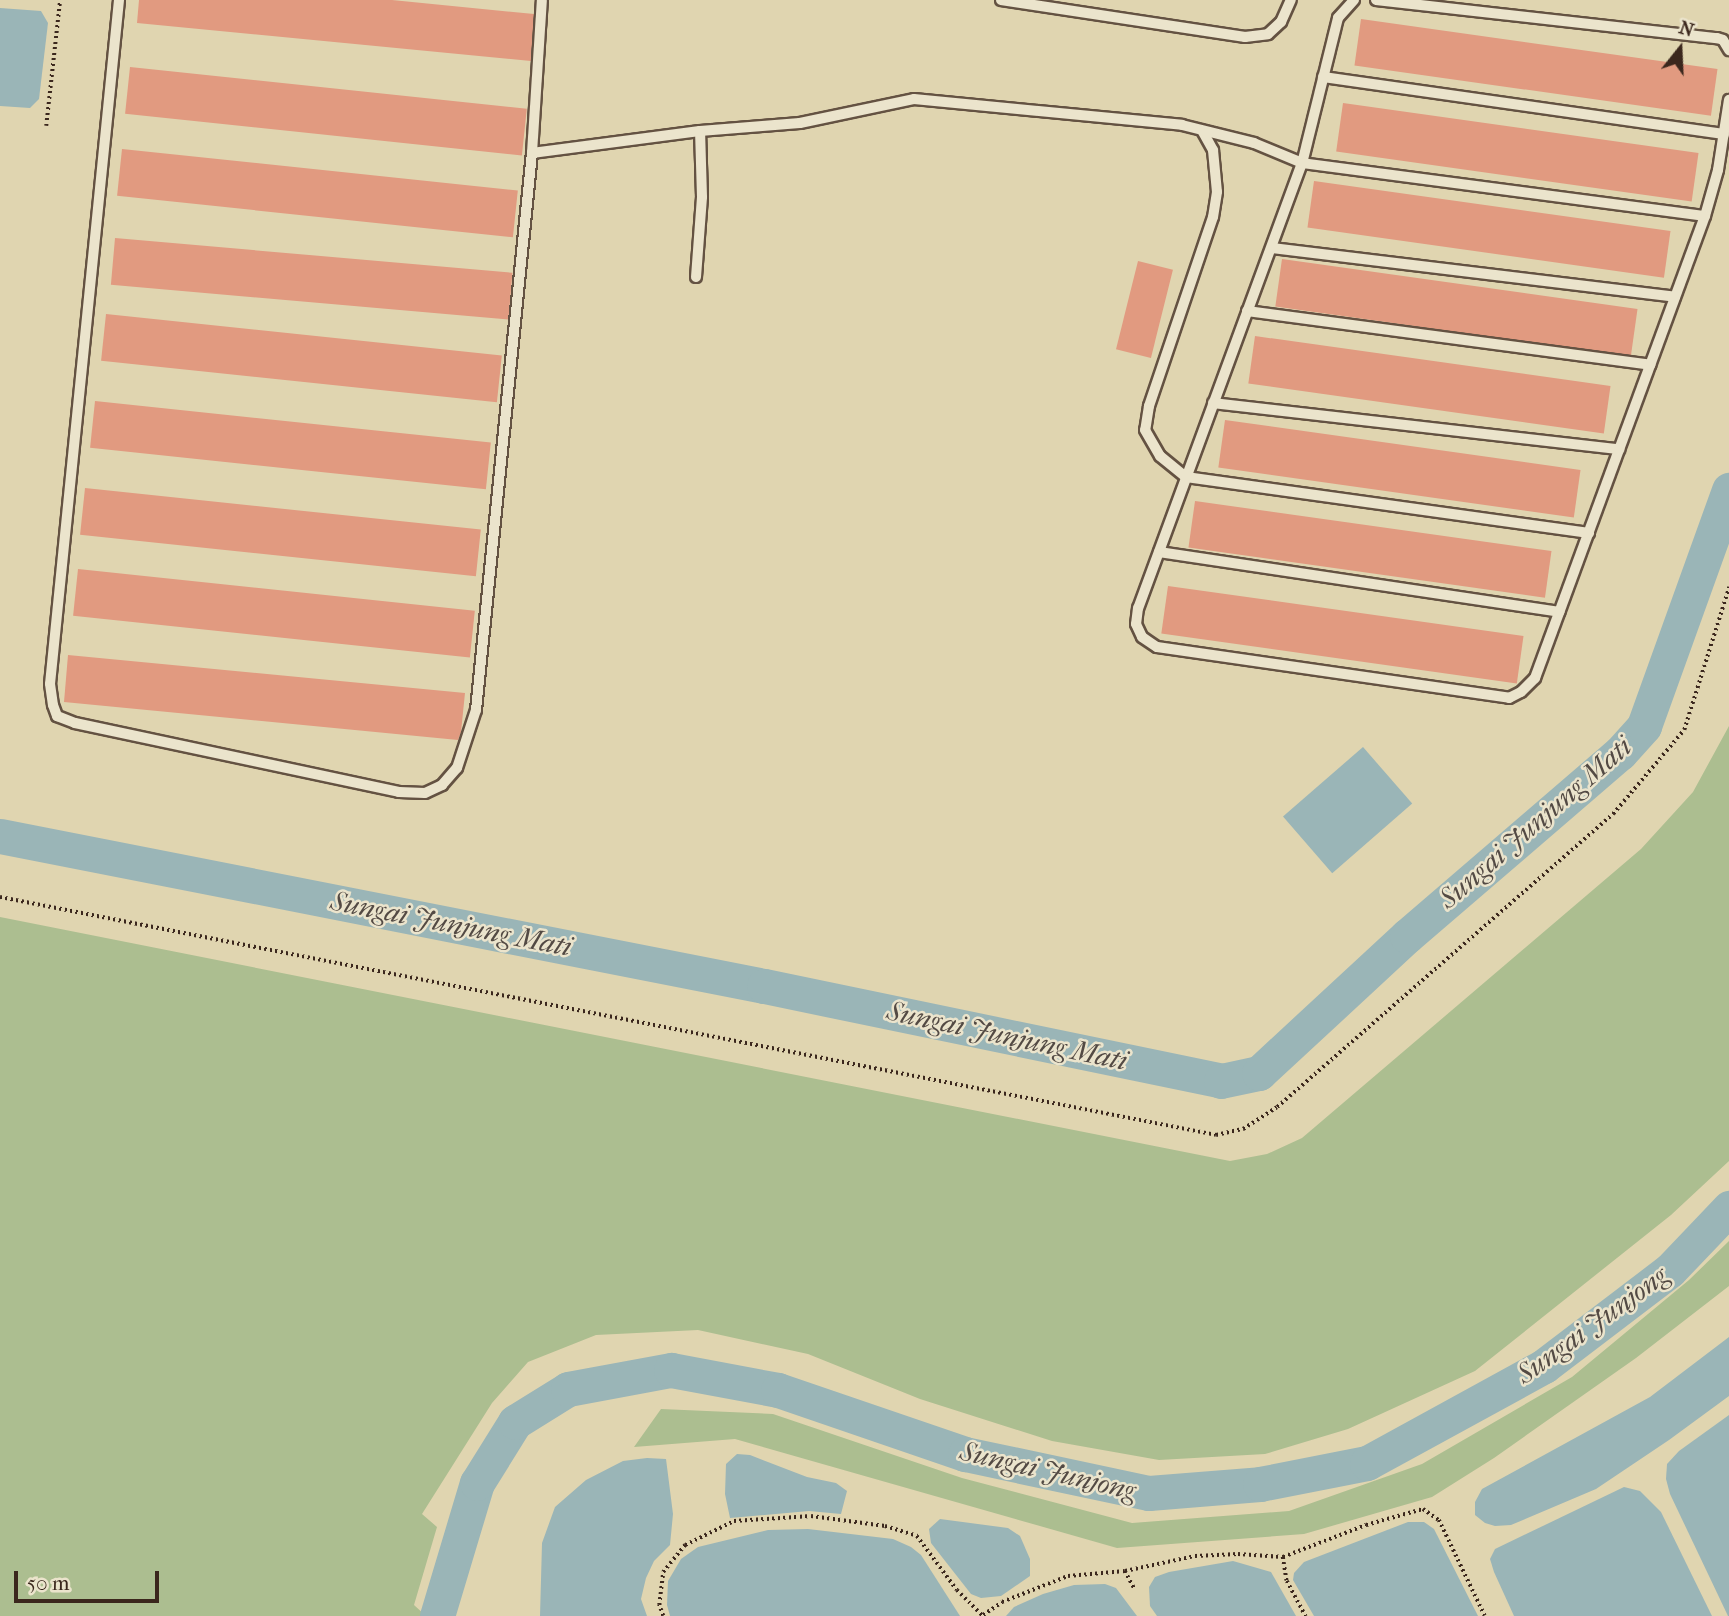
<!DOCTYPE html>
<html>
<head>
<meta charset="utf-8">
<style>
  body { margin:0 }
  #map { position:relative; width:1729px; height:1616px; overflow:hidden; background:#e0d5b0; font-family:"IM FELL French Canon",serif }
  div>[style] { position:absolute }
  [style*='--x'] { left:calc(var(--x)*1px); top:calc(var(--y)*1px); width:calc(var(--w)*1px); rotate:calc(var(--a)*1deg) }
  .green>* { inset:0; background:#acbe90 }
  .water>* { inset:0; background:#9ab5b7; transform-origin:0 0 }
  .river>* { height:35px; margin:-17.5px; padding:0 17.5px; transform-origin:17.5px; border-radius:17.5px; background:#9ab5b7 }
  .building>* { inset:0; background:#e19a80; transform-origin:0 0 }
  .path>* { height:3.5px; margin-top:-1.75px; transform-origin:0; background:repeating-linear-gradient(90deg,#3b271d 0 2px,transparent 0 5.5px) }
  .roads { filter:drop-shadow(2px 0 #645242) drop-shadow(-2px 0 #645242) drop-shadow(0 2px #645242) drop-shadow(0 -2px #645242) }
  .service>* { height:10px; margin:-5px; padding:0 5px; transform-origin:5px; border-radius:5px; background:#ebe4cc }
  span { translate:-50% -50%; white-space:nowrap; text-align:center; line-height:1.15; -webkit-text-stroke:5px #ebe4cc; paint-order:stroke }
  .water-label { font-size:28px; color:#534a44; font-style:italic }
  .north { position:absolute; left:1645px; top:14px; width:70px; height:70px; -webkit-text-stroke:5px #ebe4cc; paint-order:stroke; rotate:18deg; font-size:19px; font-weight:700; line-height:28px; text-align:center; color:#3b271d }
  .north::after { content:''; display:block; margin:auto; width:24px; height:32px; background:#3b271d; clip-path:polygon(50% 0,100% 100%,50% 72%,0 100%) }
  .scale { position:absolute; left:14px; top:1571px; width:145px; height:32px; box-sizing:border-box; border:4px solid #3b271d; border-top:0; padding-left:9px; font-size:21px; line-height:24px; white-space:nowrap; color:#3b271d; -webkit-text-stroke:5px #ebe4cc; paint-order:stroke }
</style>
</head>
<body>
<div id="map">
  <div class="green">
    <i style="clip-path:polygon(1729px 726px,1729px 1161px,1671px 1215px,1475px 1371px,1348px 1429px,1265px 1454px,1159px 1460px,1052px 1441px,920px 1399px,808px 1354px,698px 1330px,596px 1335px,528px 1362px,492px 1403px,422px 1514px,437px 1527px,414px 1605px,426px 1616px,0 1616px,0 917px,1230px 1161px,1267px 1154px,1302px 1138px,1641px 849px,1693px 792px)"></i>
    <i style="clip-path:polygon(1729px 1241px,1729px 1286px,1636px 1358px,1494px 1458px,1432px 1497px,1304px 1534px,1117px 1548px,735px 1439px,634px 1447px,661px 1409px,773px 1414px,962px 1478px,1132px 1523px,1289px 1511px,1422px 1464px,1572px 1377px,1689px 1280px)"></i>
  </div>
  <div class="water">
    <i style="clip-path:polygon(0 8px,41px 11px,48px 23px,39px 99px,30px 108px,0 106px)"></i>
    <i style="left:1363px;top:747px;width:75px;height:106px;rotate:49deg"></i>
    <i style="clip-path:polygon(1729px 1337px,1729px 1396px,1669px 1440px,1596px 1489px,1511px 1525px,1495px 1526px,1485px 1523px,1475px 1515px,1475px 1502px,1482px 1489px,1650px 1397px)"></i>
    <i style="clip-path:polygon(1729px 1415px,1729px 1616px,1728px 1616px,1670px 1494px,1666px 1479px,1667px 1464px,1679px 1451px)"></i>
    <i style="clip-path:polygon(737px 1454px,750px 1455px,807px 1477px,836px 1483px,847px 1491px,841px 1514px,809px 1511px,730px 1518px,725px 1494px,726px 1464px)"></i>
    <i style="clip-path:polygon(647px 1458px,666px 1459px,673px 1514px,670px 1545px,654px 1561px,646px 1578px,641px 1599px,647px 1616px,540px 1616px,542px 1543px,555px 1507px,586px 1480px,623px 1461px)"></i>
    <i style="clip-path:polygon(1624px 1487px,1640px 1491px,1661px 1512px,1712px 1616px,1514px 1616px,1494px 1572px,1490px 1559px,1495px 1549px)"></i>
    <i style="clip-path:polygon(940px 1519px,1008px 1528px,1020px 1536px,1030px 1559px,1030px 1576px,1001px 1596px,981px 1598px,971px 1594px,931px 1543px,929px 1529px)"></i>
    <i style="clip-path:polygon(1408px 1522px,1424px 1522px,1434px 1529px,1478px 1616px,1314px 1616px,1293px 1580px,1294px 1573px,1304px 1562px)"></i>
    <i style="clip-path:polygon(808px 1529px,893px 1539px,911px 1547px,921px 1555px,960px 1616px,670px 1616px,667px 1605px,668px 1581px,681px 1559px,698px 1547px,768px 1530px)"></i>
    <i style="clip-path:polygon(1233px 1561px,1271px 1572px,1296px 1616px,1157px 1616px,1150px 1606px,1149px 1587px,1155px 1577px,1169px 1572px)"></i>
    <i style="clip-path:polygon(1105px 1584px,1116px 1588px,1137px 1616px,1006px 1616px,1014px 1607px,1043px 1594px,1074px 1585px)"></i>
  </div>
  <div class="river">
    <i style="--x:0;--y:836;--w:779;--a:11.11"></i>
    <i style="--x:764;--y:986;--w:467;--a:11.7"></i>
    <i style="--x:1221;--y:1081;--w:39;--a:-12"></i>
    <i style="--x:1259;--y:1073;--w:202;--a:-42.8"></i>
    <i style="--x:1407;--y:936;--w:281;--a:-40.7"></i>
    <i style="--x:1620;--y:753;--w:36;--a:-48"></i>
    <i style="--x:1644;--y:726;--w:251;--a:-70.2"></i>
    <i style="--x:437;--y:1616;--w:139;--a:-73.3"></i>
    <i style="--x:477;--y:1483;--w:72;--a:-58.1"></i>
    <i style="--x:515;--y:1422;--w:62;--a:-31.9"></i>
    <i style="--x:568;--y:1389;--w:105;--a:-10.5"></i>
    <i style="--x:671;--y:1370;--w:109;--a:10.6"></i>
    <i style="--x:778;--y:1390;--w:198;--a:18.9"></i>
    <i style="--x:965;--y:1454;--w:188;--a:12"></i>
    <i style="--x:1149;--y:1493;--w:111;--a:-4.6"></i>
    <i style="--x:1260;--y:1484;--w:109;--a:-11.1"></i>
    <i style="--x:1367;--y:1463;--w:202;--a:-28.7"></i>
    <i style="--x:1544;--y:1366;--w:158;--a:-37.3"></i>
    <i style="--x:1670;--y:1270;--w:86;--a:-46.4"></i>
  </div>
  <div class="building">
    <i style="clip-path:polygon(139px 0,392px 0,534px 14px,531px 61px,137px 23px)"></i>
    <i style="left:1361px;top:19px;width:360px;height:47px;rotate:8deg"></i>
    <i style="left:130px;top:67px;width:399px;height:47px;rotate:6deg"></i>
    <i style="left:1343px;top:103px;width:359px;height:49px;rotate:8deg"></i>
    <i style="left:122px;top:149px;width:398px;height:47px;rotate:6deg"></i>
    <i style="left:1314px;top:181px;width:360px;height:47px;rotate:8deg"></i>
    <i style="left:115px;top:238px;width:399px;height:47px;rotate:5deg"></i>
    <i style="left:1282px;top:259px;width:359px;height:48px;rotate:8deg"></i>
    <i style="left:1138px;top:261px;width:36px;height:91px;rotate:14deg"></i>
    <i style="left:106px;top:314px;width:398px;height:47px;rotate:6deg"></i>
    <i style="left:1255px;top:336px;width:359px;height:48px;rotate:8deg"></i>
    <i style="left:95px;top:401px;width:398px;height:47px;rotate:6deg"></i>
    <i style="left:1225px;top:420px;width:359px;height:48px;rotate:8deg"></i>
    <i style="left:85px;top:488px;width:398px;height:47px;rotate:6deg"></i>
    <i style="left:1195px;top:501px;width:360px;height:47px;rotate:8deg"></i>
    <i style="left:78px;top:569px;width:399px;height:47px;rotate:6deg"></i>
    <i style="left:1168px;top:586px;width:359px;height:48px;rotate:8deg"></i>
    <i style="clip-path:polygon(68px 655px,465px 693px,461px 732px,458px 740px,64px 702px)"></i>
  </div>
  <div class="path">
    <i style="--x:46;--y:126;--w:127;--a:-83.7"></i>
    <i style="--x:0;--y:897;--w:1239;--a:11.07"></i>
    <i style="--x:1216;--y:1135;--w:28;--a:-13"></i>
    <i style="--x:1243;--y:1129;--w:40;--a:-32.9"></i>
    <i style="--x:1277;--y:1107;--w:446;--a:-41.1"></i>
    <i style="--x:1613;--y:814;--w:110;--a:-49.8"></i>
    <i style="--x:1684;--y:730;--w:150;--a:-72.5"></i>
    <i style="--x:1283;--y:1557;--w:24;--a:81"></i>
    <i style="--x:1287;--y:1581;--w:40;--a:62"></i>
    <i style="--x:1125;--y:1571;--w:21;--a:62"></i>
    <i style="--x:983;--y:1615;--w:23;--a:-34"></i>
    <i style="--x:1002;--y:1602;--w:71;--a:-21.5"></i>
    <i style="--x:1068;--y:1576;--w:57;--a:-5"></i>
    <i style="--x:1125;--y:1571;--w:72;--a:-12.1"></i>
    <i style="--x:1195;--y:1556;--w:43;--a:-2.7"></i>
    <i style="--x:1238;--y:1554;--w:45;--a:3.8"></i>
    <i style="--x:1283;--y:1557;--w:89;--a:-21.1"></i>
    <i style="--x:1366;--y:1525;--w:59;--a:-15.7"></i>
    <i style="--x:1423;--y:1509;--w:19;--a:35"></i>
    <i style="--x:1439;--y:1520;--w:106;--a:64.4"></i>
    <i style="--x:663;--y:1616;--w:12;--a:-110"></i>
    <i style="--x:659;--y:1605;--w:33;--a:-83"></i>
    <i style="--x:663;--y:1572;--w:35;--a:-51"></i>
    <i style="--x:685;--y:1545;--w:55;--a:-26.1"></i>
    <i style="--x:734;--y:1521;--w:77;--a:-3.7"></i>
    <i style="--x:811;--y:1516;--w:75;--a:7.7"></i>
    <i style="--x:885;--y:1526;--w:34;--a:17"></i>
    <i style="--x:917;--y:1536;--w:67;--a:53.5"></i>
    <i style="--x:957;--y:1590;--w:37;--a:45"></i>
  </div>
  <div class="roads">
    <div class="service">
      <i style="--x:119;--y:0;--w:687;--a:95.76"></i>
      <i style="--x:50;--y:684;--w:21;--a:82"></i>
      <i style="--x:53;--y:705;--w:12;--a:70"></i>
      <i style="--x:57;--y:716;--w:19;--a:21"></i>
      <i style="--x:75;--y:723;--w:331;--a:12"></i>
      <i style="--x:399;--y:792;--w:26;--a:2"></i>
      <i style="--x:425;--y:793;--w:19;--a:-25"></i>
      <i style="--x:442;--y:785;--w:23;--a:-49"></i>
      <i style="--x:457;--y:768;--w:61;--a:-71.9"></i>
      <i style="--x:476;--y:710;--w:560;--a:-84.26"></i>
      <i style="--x:532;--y:153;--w:153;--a:-86.3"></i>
      <i style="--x:1001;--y:0;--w:247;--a:8.6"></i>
      <i style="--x:1245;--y:37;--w:23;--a:-7"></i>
      <i style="--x:1268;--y:34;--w:18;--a:-43"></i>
      <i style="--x:1281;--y:22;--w:24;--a:-66"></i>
      <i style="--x:1354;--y:0;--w:24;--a:132"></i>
      <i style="--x:1338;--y:18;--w:149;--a:103.9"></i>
      <i style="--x:1302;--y:163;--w:474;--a:110.2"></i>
      <i style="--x:1138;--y:608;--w:16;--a:97"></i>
      <i style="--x:1136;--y:624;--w:14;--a:65"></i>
      <i style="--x:1142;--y:637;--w:18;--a:34"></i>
      <i style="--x:1157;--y:647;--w:356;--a:8.2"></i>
      <i style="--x:1509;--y:698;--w:13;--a:-27"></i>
      <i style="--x:1521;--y:692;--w:20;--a:-45"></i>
      <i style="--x:1535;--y:678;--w:492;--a:-69.8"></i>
      <i style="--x:1705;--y:216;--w:48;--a:-74.2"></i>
      <i style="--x:1718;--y:170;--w:71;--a:-81.1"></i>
      <i style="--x:1376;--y:0;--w:343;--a:6.4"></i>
      <i style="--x:1717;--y:38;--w:6;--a:18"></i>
      <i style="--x:1723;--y:40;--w:12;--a:59"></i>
      <i style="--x:1323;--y:77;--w:405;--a:8.1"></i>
      <i style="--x:1203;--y:132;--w:21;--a:61"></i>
      <i style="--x:1213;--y:150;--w:42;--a:84.6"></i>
      <i style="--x:1217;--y:192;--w:25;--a:99"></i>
      <i style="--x:1213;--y:217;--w:200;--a:108.7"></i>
      <i style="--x:1149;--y:406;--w:24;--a:99"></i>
      <i style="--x:1145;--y:430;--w:30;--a:60"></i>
      <i style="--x:1160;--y:456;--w:33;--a:39"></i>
      <i style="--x:1186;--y:477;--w:407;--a:7.9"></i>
      <i style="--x:532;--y:153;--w:169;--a:-7.5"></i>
      <i style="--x:700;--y:131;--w:100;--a:-4.6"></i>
      <i style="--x:800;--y:123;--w:116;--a:-11.9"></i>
      <i style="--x:914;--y:99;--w:269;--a:5.5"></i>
      <i style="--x:1182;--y:125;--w:74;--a:14"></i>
      <i style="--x:1254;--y:143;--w:52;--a:22.6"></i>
      <i style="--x:1302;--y:163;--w:406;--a:7.5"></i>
      <i style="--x:1272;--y:248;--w:406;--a:6.9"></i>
      <i style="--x:696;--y:277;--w:80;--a:-85.7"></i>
      <i style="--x:702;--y:197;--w:66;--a:-91.7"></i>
      <i style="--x:1247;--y:311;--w:407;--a:7.6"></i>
      <i style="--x:1213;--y:403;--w:409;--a:6.5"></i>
      <i style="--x:1159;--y:552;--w:405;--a:8.5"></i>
    </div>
  </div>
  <div class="water-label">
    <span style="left:1535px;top:823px;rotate:-41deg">Sungai Junjung Mati</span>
    <span style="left:451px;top:924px;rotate:11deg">Sungai Junjung Mati</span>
    <span style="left:1007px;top:1036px;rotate:12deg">Sungai Junjung Mati</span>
    <span style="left:1592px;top:1325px;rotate:-36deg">Sungai Junjong</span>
    <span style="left:1048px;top:1471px;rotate:13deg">Sungai Junjong</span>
  </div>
  <div class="north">N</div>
  <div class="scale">50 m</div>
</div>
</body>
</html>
